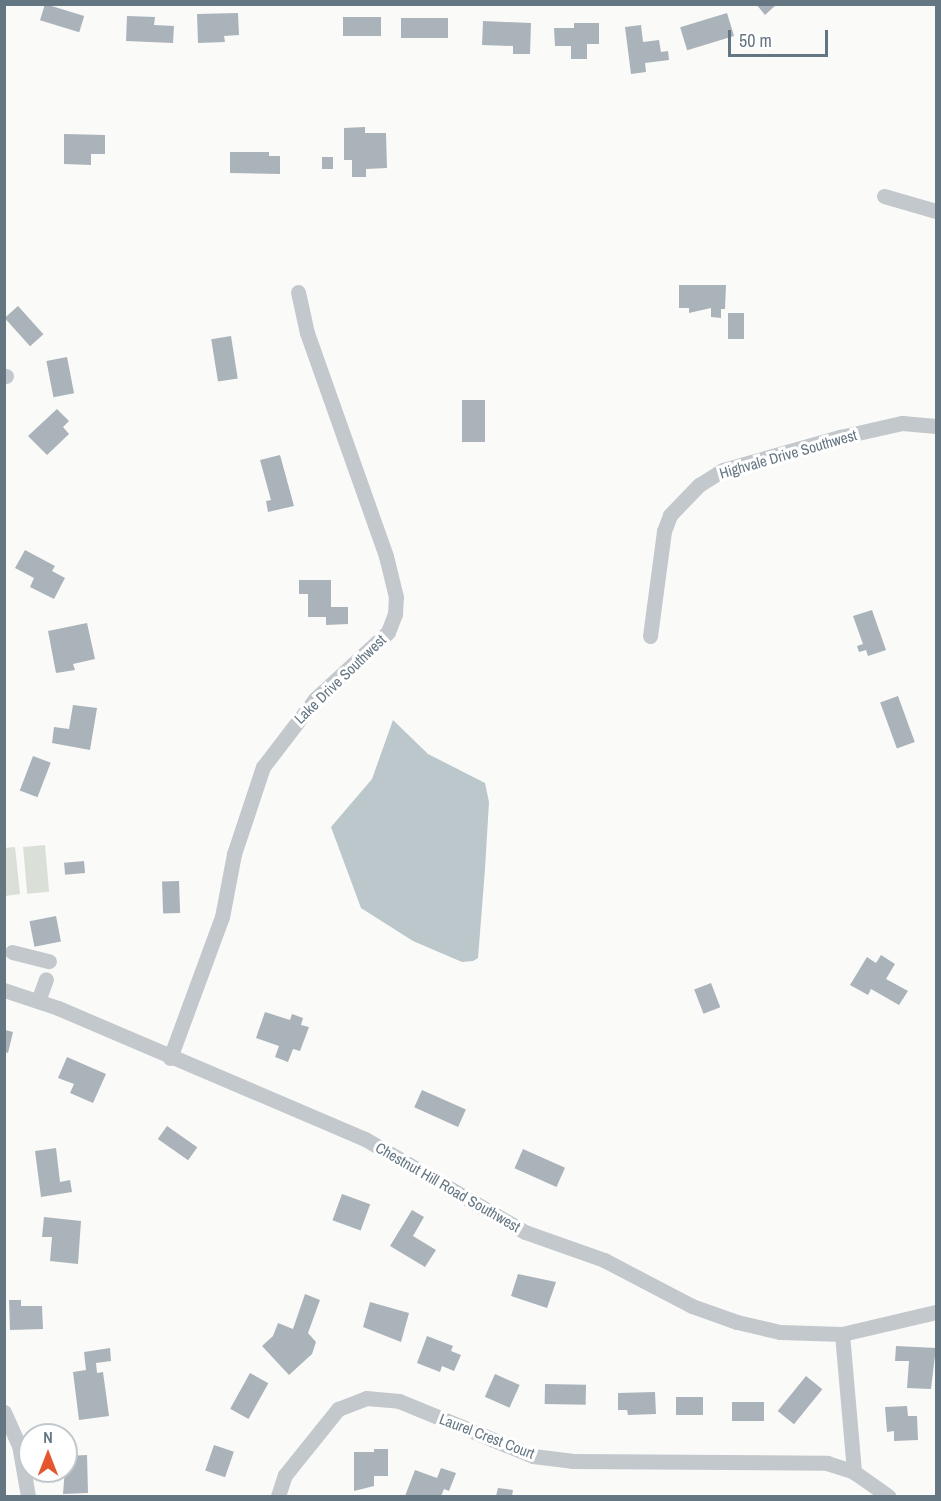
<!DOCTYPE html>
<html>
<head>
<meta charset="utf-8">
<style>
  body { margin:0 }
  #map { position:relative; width:941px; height:1501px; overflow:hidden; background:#fafaf8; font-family:"Archivo Narrow",sans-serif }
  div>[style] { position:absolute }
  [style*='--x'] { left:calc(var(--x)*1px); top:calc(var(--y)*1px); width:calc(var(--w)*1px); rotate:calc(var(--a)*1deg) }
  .green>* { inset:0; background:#dadfd7; transform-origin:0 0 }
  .water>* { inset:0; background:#bbc7cb }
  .building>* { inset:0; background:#aab3b9; transform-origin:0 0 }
  .minor>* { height:15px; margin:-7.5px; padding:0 7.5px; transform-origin:7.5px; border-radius:7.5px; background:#c3c8cc }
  span { translate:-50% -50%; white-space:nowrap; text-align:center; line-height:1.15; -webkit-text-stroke:6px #fff; paint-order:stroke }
  .street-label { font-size:15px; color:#657683 }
  .frame { position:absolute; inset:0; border:6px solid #657683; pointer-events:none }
  .north { position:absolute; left:18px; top:1423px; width:60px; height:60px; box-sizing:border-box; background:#fff; border:2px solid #c1c8cd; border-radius:50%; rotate:0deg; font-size:16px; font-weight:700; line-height:24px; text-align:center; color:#657683 }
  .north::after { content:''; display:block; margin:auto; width:21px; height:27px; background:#e4572e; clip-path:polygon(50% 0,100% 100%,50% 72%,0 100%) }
  .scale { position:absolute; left:728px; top:30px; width:100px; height:27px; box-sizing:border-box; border:3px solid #657683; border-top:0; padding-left:8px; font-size:18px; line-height:21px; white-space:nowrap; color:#657683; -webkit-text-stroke:4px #fff; paint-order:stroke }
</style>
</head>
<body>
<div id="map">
  <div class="green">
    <i style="left:45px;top:845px;width:47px;height:22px;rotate:85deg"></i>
    <i style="clip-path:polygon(15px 847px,20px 894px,5px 896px,5px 848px)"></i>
  </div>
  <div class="water">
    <i style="clip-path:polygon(393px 720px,428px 754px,485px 783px,489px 802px,485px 869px,478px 958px,473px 961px,462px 962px,413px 941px,361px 908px,331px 827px,372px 779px)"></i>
  </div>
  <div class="building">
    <i style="left:45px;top:4px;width:41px;height:17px;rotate:17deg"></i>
    <i style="clip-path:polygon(756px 4px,777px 4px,765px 15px)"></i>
    <i style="clip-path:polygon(238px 13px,239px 35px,224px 36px,225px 42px,198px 43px,197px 14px)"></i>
    <i style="left:727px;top:13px;width:24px;height:49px;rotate:73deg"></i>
    <i style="clip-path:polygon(127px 16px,155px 17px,154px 25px,174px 26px,173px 43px,126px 41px)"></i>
    <i style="left:343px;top:17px;width:38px;height:19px"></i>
    <i style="left:448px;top:18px;width:20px;height:47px;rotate:90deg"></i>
    <i style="clip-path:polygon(483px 21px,531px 23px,530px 54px,513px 54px,513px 46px,482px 45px)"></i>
    <i style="clip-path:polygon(574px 23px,599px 23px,599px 44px,587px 44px,587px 59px,571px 59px,571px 46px,555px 46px,554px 28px,574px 28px)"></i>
    <i style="clip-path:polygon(641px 25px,643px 42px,659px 40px,661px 52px,668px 51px,669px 60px,645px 63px,646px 72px,631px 74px,625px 27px)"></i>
    <i style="clip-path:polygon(365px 127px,365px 133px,386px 133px,387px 168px,366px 169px,366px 177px,352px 177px,352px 160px,344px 160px,344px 128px)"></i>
    <i style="clip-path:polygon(64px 134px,105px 135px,105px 154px,91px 154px,91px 165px,64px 164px)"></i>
    <i style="clip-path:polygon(230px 152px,269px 152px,269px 156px,280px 156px,280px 174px,230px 173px)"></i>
    <i style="left:322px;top:157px;width:11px;height:12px"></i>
    <i style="clip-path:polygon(679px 285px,726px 285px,725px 309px,721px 309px,721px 318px,711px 317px,711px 308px,689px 313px,689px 308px,679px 308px)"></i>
    <i style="left:18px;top:306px;width:38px;height:18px;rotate:48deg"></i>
    <i style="left:728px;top:313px;width:16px;height:26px"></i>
    <i style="left:231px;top:336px;width:43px;height:20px;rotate:81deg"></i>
    <i style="left:67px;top:357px;width:37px;height:21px;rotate:79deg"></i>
    <i style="left:462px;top:400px;width:23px;height:42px"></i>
    <i style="clip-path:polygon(57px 409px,69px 421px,63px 427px,69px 434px,47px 455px,28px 436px)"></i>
    <i style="clip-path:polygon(280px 455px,294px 506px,268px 512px,266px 501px,271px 500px,260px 460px)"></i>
    <i style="clip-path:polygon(25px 550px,55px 566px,52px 571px,65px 578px,54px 599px,30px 587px,34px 578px,15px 568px)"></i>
    <i style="clip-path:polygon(299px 580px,331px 580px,331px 607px,348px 607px,348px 624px,326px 625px,326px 617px,308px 617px,308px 594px,299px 594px)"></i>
    <i style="clip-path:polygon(872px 610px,886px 650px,868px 656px,866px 650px,859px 652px,857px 646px,863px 644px,853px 616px)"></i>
    <i style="clip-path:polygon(87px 623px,95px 659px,73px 664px,75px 670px,56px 673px,48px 631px)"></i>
    <i style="left:898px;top:696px;width:49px;height:19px;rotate:70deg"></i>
    <i style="clip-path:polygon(73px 705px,97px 708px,90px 750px,52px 743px,54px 727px,69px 729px)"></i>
    <i style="left:33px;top:756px;width:19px;height:37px;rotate:21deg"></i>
    <i style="left:84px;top:861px;width:12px;height:20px;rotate:85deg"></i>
    <i style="left:179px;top:881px;width:32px;height:17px;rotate:88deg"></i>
    <i style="left:56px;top:916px;width:26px;height:27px;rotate:79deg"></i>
    <i style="clip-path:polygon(881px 955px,895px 964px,886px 979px,908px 991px,899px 1005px,871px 989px,868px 995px,850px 985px,867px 957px,876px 963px)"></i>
    <i style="left:711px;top:983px;width:26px;height:18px;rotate:69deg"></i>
    <i style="clip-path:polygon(265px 1012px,290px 1020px,292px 1014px,303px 1018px,301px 1025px,309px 1027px,300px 1051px,293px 1049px,288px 1062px,275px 1057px,279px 1046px,256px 1038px)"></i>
    <i style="clip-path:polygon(5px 1030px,13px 1032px,8px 1053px,5px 1052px)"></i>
    <i style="clip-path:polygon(67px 1057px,106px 1074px,93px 1103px,70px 1093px,74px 1084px,58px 1078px)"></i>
    <i style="left:422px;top:1090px;width:48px;height:19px;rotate:24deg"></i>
    <i style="left:167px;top:1126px;width:37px;height:16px;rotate:35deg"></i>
    <i style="clip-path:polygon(56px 1148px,60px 1182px,70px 1180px,72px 1192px,41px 1197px,35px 1151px)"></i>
    <i style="left:523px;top:1149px;width:46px;height:21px;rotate:24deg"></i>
    <i style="left:342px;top:1194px;width:30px;height:28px;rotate:20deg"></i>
    <i style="clip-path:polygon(412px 1210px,424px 1217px,413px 1236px,436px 1250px,425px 1267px,390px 1246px)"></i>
    <i style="clip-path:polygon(44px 1217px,81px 1221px,78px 1264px,50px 1261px,52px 1237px,42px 1237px)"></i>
    <i style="clip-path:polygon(518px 1274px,556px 1282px,547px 1308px,511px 1296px)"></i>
    <i style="clip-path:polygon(305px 1294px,320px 1300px,308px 1333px,316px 1342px,312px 1354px,289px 1375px,262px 1346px,273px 1336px,278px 1323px,293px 1329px)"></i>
    <i style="clip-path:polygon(9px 1300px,21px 1300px,21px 1306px,42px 1306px,43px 1329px,10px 1330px)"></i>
    <i style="clip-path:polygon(370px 1302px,409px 1313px,401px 1342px,363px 1327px)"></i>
    <i style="clip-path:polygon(427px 1336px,453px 1346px,451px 1351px,461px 1355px,454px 1371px,442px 1366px,440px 1372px,417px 1363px)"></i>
    <i style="clip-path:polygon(896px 1346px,936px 1348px,931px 1389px,907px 1388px,909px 1361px,895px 1361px)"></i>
    <i style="clip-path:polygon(110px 1348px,111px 1361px,96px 1363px,97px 1373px,103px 1372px,109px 1416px,79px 1420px,73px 1372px,86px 1370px,84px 1352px)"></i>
    <i style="left:250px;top:1373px;width:21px;height:41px;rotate:29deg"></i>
    <i style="left:495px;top:1374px;width:27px;height:25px;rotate:24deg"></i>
    <i style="left:806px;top:1376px;width:21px;height:45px;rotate:39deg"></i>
    <i style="left:545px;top:1384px;width:41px;height:20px;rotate:1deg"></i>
    <i style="clip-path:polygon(655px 1392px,656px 1414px,628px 1415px,627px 1410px,618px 1410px,618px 1393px)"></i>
    <i style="left:676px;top:1397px;width:27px;height:18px"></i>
    <i style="left:764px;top:1402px;width:19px;height:32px;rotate:90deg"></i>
    <i style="clip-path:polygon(907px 1406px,908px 1416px,917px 1416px,918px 1440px,894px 1441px,894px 1431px,887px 1432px,885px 1407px)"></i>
    <i style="left:214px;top:1445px;width:21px;height:27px;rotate:19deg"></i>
    <i style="clip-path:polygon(374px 1449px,388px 1449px,388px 1476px,374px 1476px,374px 1486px,354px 1491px,354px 1452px,374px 1452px)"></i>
    <i style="clip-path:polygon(87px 1455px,88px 1493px,63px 1494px,66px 1456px)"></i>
    <i style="clip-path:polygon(441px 1468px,456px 1473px,449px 1491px,444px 1489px,441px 1496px,405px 1496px,415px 1470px,437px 1478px)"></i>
    <i style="clip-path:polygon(498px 1488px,513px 1490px,512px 1496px,496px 1496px)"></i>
  </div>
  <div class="minor">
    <i style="--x:884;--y:196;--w:54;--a:16.1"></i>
    <i style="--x:4;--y:376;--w:2;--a:0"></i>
    <i style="--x:650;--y:636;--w:106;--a:-82.4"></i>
    <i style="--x:664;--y:531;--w:17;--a:-69"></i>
    <i style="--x:670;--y:515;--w:42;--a:-46"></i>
    <i style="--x:699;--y:485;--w:28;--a:-32"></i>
    <i style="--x:723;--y:470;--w:122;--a:-15.8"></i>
    <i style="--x:840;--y:437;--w:64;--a:-12.7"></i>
    <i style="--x:902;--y:423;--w:34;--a:5"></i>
    <i style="--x:12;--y:952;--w:38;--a:14"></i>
    <i style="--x:4;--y:990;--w:57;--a:18.4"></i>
    <i style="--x:58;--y:1008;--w:334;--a:23.1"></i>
    <i style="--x:365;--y:1139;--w:185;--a:30.2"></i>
    <i style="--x:525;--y:1232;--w:84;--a:19.5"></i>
    <i style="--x:604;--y:1260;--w:99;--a:27.6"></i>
    <i style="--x:692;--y:1306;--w:48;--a:19.6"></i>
    <i style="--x:737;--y:1322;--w:44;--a:13.1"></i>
    <i style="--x:780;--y:1332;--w:62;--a:1.8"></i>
    <i style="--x:842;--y:1334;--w:97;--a:-13.2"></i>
    <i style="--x:38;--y:1001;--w:23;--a:-70"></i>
    <i style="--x:170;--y:1058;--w:150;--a:-69.8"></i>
    <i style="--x:222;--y:917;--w:64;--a:-79.2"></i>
    <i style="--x:234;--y:854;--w:92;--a:-71.6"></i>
    <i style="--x:263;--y:767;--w:86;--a:-52.6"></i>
    <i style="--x:315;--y:699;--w:99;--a:-42.5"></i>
    <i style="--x:388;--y:632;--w:19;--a:-69"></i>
    <i style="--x:395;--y:614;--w:17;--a:-87"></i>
    <i style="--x:396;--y:597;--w:42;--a:-103.7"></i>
    <i style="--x:386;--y:556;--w:237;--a:-109.5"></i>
    <i style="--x:307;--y:333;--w:42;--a:-102.4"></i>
    <i style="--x:842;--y:1334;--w:139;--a:85"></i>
    <i style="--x:854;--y:1472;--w:42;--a:35.2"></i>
    <i style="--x:4;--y:1412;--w:36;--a:66"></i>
    <i style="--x:19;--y:1445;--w:52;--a:80"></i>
    <i style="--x:278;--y:1496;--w:22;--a:-72"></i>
    <i style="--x:285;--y:1475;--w:85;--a:-51.2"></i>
    <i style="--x:338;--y:1409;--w:30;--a:-21"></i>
    <i style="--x:366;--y:1398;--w:33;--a:5"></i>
    <i style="--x:399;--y:1401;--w:145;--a:22.3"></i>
    <i style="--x:533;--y:1456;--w:39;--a:7"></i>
    <i style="--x:572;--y:1461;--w:255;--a:0.4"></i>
    <i style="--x:827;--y:1463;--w:28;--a:18"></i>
  </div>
  <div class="street-label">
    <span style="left:788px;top:454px;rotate:-16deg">Highvale Drive Southwest</span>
    <span style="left:340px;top:679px;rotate:-44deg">Lake Drive Southwest</span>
    <span style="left:448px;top:1187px;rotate:30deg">Chestnut Hill Road Southwest</span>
    <span style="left:487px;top:1436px;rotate:21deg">Laurel Crest Court</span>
  </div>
  <div class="frame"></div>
  <div class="north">N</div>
  <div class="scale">50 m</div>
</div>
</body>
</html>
